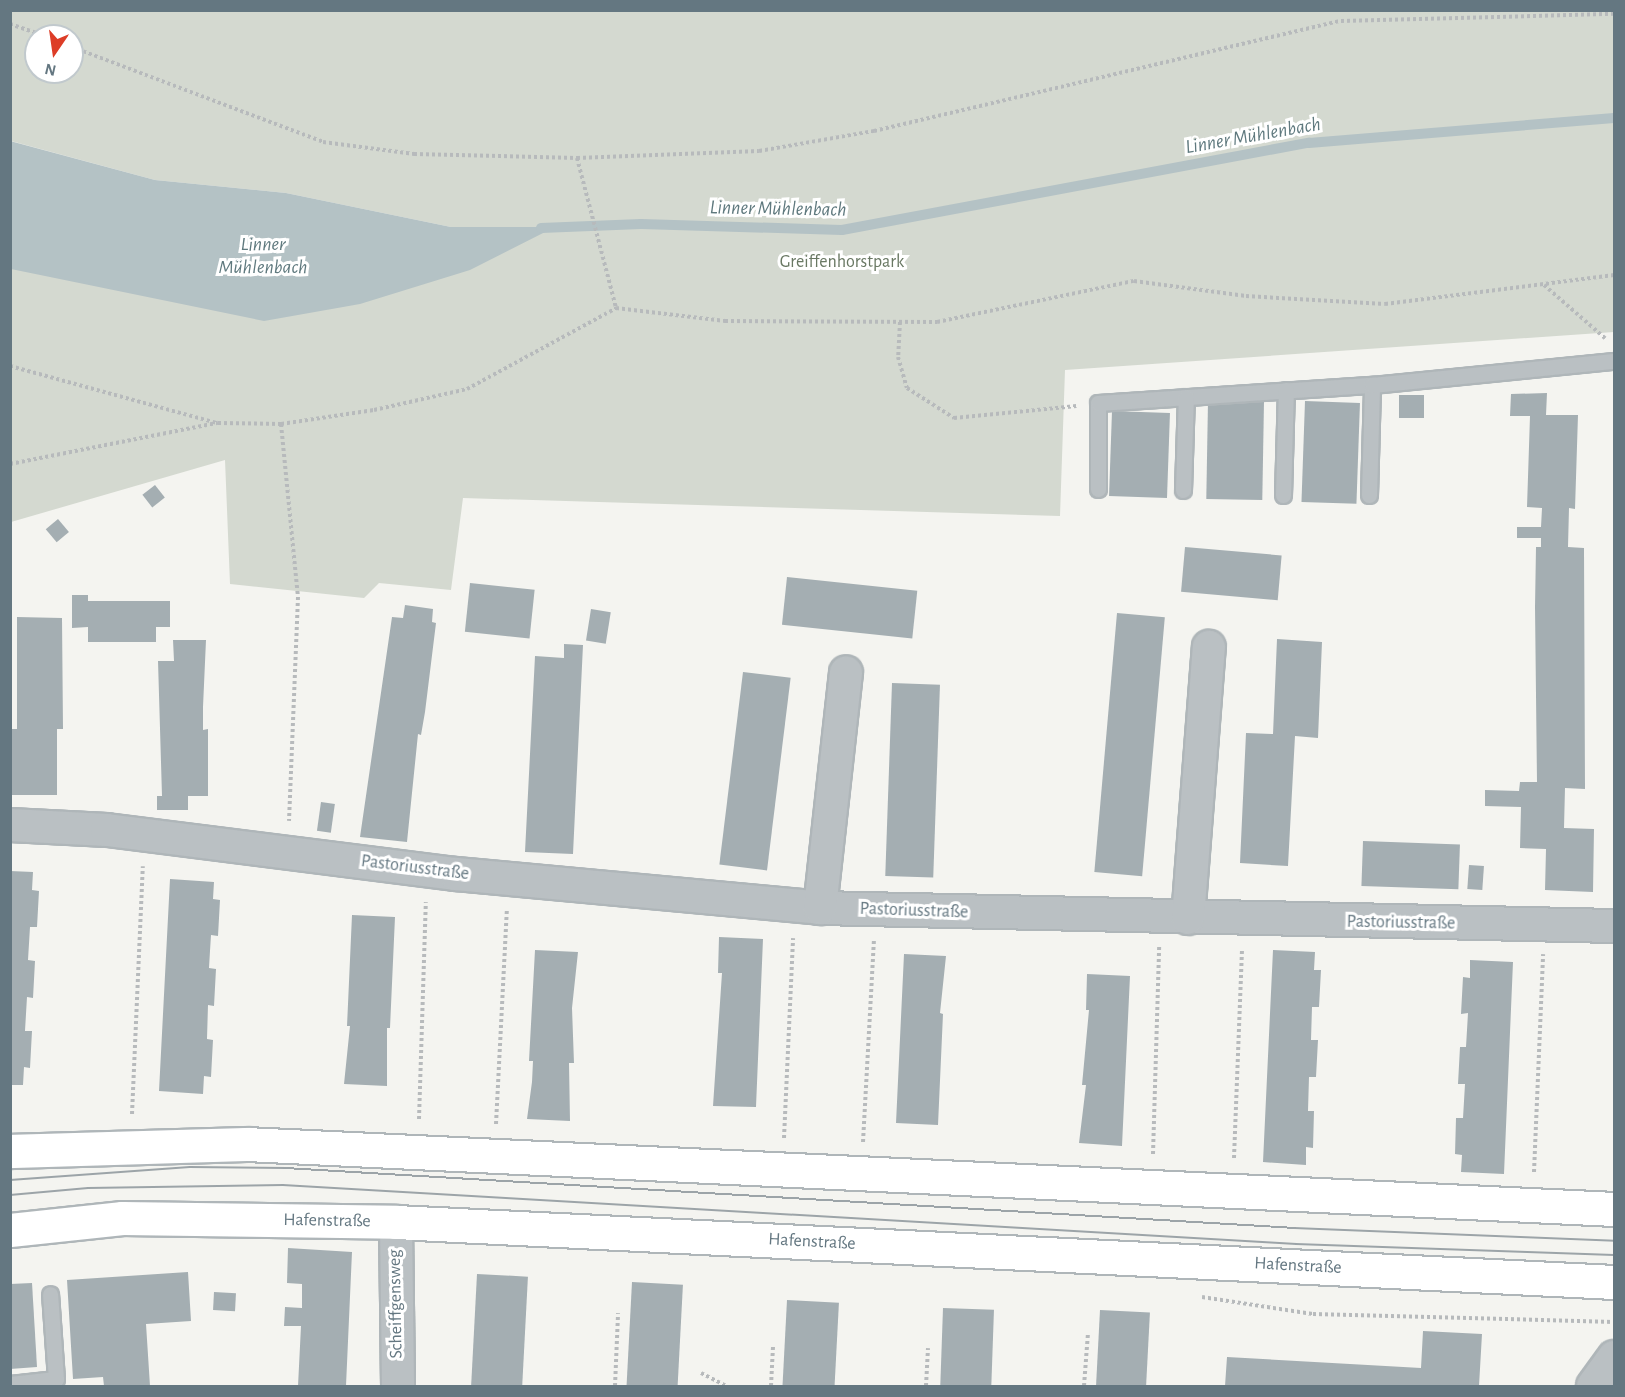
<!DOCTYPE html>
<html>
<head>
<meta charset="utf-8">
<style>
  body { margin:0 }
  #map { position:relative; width:1625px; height:1397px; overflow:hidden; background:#f4f4f0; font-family:"Alegreya Sans",sans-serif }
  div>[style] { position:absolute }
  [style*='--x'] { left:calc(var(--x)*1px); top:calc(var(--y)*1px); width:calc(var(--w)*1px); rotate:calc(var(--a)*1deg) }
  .green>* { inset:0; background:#d4d9d0 }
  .water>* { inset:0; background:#b4c2c5 }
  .stream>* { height:10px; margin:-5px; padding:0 5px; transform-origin:5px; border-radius:5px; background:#b4c2c5 }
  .building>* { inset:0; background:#a4aeb2; transform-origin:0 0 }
  .path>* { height:4px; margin-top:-2px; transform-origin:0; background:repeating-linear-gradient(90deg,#b7babc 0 3px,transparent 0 6px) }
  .roads { filter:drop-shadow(2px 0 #afb6b9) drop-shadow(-2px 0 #afb6b9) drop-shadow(0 2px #afb6b9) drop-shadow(0 -2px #afb6b9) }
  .service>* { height:15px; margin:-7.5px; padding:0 7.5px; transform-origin:7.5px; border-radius:7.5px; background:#bac0c3 }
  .minor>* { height:32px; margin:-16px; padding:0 16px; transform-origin:16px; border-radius:16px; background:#bac0c3 }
  .secondary>* { height:33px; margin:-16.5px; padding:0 16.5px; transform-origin:16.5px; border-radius:16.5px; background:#fff }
  .tram>* { height:1.5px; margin:-0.75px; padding:0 0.75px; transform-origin:0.75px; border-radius:0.75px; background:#9ca4a8 }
  span { translate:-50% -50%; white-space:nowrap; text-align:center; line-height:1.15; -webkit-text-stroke:6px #fff; paint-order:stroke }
  .park-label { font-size:18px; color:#697863 }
  .street-label { font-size:18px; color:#647781 }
  .water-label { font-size:20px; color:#5f797e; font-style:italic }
  .frame { position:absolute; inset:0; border:12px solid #647781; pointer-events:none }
  .north { position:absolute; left:24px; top:24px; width:60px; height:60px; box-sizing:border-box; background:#fff; border:2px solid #c1c9cd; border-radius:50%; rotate:193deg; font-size:16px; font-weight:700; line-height:24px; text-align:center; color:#647781 }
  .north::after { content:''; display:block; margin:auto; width:21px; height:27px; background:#dd3d27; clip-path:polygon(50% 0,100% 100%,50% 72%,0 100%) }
</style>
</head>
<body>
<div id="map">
  <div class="green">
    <i style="clip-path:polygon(evenodd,11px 11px,1614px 11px,1614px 332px,1065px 370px,1060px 516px,463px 498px,451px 590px,379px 583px,364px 598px,230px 584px,225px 460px,11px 522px,11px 269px,553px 227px,451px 227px,286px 193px,155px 180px,11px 141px,11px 11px,36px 36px,72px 36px,72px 72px,36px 72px,36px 36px)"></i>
  </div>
  <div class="water">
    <i style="clip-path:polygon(10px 141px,155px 180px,286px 193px,451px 227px,555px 227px,470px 270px,360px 304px,264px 321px,11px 269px)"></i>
  </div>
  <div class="stream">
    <i style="--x:541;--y:228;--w:100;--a:-2.3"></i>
    <i style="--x:641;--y:224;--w:201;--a:1.7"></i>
    <i style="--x:842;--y:230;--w:475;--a:-10.6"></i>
    <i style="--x:1309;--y:143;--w:306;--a:-4.7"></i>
  </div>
  <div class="building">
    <i style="clip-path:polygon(1547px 393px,1546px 415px,1578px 415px,1575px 509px,1569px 508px,1568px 547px,1584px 548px,1585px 789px,1565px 788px,1564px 828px,1594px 829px,1593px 892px,1545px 890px,1546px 849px,1520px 848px,1521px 807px,1485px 806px,1485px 790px,1519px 791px,1520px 782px,1537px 782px,1535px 607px,1536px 547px,1541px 547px,1541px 538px,1517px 538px,1517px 527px,1541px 527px,1542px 508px,1527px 507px,1530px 416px,1510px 416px,1511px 394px)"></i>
    <i style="left:1399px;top:395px;width:25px;height:23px"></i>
    <i style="left:1208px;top:401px;width:56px;height:98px;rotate:1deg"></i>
    <i style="left:1305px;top:401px;width:55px;height:101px;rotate:2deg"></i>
    <i style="left:1112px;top:411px;width:58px;height:85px;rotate:2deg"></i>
    <i style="left:155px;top:485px;width:16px;height:16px;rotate:52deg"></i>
    <i style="left:58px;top:519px;width:17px;height:16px;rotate:50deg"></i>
    <i style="left:1185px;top:547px;width:97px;height:45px;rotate:5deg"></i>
    <i style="left:787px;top:577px;width:131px;height:48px;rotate:6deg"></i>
    <i style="left:470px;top:583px;width:65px;height:49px;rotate:6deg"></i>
    <i style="clip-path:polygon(72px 595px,88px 595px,88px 601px,170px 601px,170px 627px,156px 627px,156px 642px,88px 642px,88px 627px,72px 628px)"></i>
    <i style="clip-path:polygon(405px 605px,433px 609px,432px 622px,436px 623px,425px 712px,421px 735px,418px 734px,407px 842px,360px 837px,392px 617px,403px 618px)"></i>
    <i style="left:591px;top:609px;width:20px;height:32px;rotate:9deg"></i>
    <i style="left:1117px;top:613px;width:48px;height:260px;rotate:5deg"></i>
    <i style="clip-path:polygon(17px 617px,62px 618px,63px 729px,57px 729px,57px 795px,10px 795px,10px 729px,17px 729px)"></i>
    <i style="clip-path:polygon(1277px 639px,1322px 642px,1318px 738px,1295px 736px,1288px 866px,1240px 863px,1246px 733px,1273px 734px)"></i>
    <i style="clip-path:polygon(173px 640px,206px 640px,203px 707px,203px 730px,208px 729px,208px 796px,188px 796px,188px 810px,157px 810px,157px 796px,162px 796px,158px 661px,174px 661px)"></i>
    <i style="clip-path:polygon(564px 644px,583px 645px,573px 854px,525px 852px,535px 656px,564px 658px)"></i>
    <i style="left:743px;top:672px;width:48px;height:194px;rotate:7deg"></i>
    <i style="left:892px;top:683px;width:48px;height:193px;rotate:2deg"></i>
    <i style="left:321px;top:802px;width:14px;height:29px;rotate:8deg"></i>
    <i style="left:1363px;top:841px;width:97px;height:45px;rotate:2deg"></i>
    <i style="left:1469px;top:865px;width:15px;height:24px;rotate:4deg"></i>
    <i style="clip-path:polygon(10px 871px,33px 872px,32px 890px,39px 891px,37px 927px,30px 927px,28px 960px,35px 961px,33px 998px,27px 997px,25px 1031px,32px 1031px,30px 1068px,24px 1067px,23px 1085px,10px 1085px)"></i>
    <i style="clip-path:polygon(170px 879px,214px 882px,213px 899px,220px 900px,218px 936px,211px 935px,210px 951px,209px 968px,216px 969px,214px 1006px,208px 1005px,207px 1039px,213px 1040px,211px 1077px,204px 1076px,203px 1094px,159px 1091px)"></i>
    <i style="clip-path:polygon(352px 915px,395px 917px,390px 1028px,387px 1028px,387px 1086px,344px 1084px,350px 1026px,347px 1026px)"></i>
    <i style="clip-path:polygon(719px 937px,763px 939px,756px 1107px,713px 1106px,722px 973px,718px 973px)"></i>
    <i style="clip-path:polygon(535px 950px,578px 952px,572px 1008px,574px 1063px,569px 1063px,570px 1121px,527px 1119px,532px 1082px,533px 1061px,529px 1061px)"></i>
    <i style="clip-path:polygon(1273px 950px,1315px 952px,1314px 970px,1321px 970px,1319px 1007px,1312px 1007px,1311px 1040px,1318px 1040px,1316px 1077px,1309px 1077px,1308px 1111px,1314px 1111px,1313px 1148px,1306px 1147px,1306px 1165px,1263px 1162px)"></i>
    <i style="clip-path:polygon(904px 954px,946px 956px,940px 1013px,943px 1014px,938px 1125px,896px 1123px)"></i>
    <i style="clip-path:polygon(1470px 960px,1513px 962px,1504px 1174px,1461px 1172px,1462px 1155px,1455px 1154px,1456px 1118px,1463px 1118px,1465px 1084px,1458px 1084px,1460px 1047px,1466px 1047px,1468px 1013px,1461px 1014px,1463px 977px,1470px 978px)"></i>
    <i style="clip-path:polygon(1087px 974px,1130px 976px,1122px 1146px,1079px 1143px,1086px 1085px,1082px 1085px,1089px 1010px,1086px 1010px)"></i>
    <i style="clip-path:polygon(288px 1248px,352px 1252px,346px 1386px,298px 1386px,301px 1326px,284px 1326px,285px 1307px,302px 1308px,302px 1284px,287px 1283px)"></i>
    <i style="clip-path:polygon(188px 1272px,191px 1321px,146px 1324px,150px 1386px,104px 1386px,103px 1377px,73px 1379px,67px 1280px)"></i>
    <i style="left:477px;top:1274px;width:51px;height:112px;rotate:3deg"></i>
    <i style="left:632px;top:1282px;width:51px;height:104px;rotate:3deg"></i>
    <i style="clip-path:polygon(32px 1283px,37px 1367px,10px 1369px,10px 1284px)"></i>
    <i style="left:214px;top:1292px;width:22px;height:18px;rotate:3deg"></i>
    <i style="left:787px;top:1300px;width:52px;height:86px;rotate:3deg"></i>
    <i style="left:943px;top:1308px;width:51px;height:78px;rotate:2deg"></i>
    <i style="left:1100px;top:1310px;width:50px;height:76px;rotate:3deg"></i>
    <i style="clip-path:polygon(1423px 1331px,1482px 1334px,1479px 1386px,1225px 1386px,1227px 1357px,1421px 1368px)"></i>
  </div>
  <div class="path">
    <i style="--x:10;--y:24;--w:36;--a:19"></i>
    <i style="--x:72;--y:47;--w:268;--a:20.7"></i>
    <i style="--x:323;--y:142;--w:92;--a:7.5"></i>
    <i style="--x:414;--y:154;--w:163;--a:1.4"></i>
    <i style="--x:577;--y:158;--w:182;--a:-2.2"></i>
    <i style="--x:759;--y:151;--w:117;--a:-9.9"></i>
    <i style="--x:874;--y:131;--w:480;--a:-13.3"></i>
    <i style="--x:1341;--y:21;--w:273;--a:-1.5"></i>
    <i style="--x:577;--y:158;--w:155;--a:75.4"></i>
    <i style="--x:1544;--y:285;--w:81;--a:41"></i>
    <i style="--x:900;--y:322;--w:35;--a:93"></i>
    <i style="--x:898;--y:357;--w:32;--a:74"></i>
    <i style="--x:907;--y:388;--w:56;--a:32.6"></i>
    <i style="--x:954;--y:418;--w:123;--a:-5.6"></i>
    <i style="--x:10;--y:366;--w:215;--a:15.4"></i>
    <i style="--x:281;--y:424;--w:174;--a:84.4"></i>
    <i style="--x:298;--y:597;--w:224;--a:92.3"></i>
    <i style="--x:10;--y:464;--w:212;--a:-11.2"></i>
    <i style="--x:218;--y:423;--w:63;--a:0.9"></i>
    <i style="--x:281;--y:424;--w:94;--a:-8.6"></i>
    <i style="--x:374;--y:410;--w:95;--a:-12.7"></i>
    <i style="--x:467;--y:389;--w:170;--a:-28.5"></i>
    <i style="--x:616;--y:308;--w:110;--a:6.8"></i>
    <i style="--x:725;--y:321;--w:212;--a:0.3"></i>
    <i style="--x:937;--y:322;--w:201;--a:-11.8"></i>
    <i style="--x:1134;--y:281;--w:113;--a:7.6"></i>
    <i style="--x:1246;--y:296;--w:139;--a:3.3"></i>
    <i style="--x:1385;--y:304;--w:231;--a:-7.2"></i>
    <i style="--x:132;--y:1114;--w:248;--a:-87.5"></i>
    <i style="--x:419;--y:1119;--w:217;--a:-88.2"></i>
    <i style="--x:496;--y:1124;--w:214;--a:-87.1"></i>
    <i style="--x:784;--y:1138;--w:200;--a:-87.4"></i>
    <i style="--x:863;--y:1142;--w:202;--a:-86.9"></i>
    <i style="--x:1153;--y:1154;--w:208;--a:-88.3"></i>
    <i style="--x:1234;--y:1158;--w:208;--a:-87.8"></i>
    <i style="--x:1534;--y:1172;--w:218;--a:-87.6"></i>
    <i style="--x:1202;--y:1297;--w:112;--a:8.7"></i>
    <i style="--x:1313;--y:1314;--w:301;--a:1.5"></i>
    <i style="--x:701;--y:1373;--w:29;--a:27"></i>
    <i style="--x:615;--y:1386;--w:73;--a:-87.6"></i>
    <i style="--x:771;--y:1386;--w:40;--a:-87.1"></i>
    <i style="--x:926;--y:1386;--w:38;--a:-87"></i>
    <i style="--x:1084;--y:1386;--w:53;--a:-85.7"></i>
  </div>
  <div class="roads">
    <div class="service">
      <i style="--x:1098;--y:489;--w:86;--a:-90"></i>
      <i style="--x:1098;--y:403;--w:275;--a:-3.8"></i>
      <i style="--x:1183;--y:490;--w:93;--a:-88.2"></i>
      <i style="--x:1283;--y:495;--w:105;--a:-88.4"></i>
      <i style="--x:1369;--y:495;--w:110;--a:-88.4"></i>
      <i style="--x:1372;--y:385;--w:243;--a:-5.7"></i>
      <i style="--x:10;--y:1384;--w:46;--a:-6.2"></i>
      <i style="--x:56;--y:1379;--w:85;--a:-94"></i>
    </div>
    <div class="minor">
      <i style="--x:10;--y:825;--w:97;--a:3"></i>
      <i style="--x:107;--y:830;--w:352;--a:7.2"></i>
      <i style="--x:456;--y:874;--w:366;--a:5.3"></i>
      <i style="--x:820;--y:908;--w:794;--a:1.3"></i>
      <i style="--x:820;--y:908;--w:237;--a:-83.7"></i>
      <i style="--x:1188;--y:918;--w:272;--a:-85.6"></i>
      <i style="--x:396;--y:1222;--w:164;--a:89.3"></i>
      <i style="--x:1593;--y:1386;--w:36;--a:-54"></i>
    </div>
    <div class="secondary">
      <i style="--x:10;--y:1151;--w:236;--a:-1.7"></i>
      <i style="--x:246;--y:1144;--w:1370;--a:2.72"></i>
      <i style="--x:10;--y:1230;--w:113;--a:-6.1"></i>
      <i style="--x:122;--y:1218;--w:274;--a:0.8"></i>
      <i style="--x:396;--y:1222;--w:1219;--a:2.82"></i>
    </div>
  </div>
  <div class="tram">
    <i style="--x:10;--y:1180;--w:180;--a:-4.1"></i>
    <i style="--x:190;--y:1167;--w:96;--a:0.6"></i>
    <i style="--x:286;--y:1168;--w:1011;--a:3.4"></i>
    <i style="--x:1295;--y:1228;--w:319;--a:2.3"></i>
    <i style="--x:10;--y:1195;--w:78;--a:-5.1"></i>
    <i style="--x:88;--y:1188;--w:195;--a:-0.9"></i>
    <i style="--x:283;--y:1185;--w:1015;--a:3.33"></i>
    <i style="--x:1296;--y:1244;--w:318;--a:2"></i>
  </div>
  <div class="park-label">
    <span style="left:842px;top:262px">Greiffenhorstpark</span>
  </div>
  <div class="street-label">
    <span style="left:415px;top:868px;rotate:7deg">Pastoriusstraße</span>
    <span style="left:914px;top:911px;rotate:2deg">Pastoriusstraße</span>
    <span style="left:1401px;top:923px;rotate:1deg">Pastoriusstraße</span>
    <span style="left:327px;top:1221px;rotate:1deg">Hafenstraße</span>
    <span style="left:812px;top:1242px;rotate:3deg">Hafenstraße</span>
    <span style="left:1298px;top:1266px;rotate:3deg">Hafenstraße</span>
    <span style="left:396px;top:1304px;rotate:-91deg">Scheiffgensweg</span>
  </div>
  <div class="water-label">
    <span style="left:1253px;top:136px;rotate:-10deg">Linner Mühlenbach</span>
    <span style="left:778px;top:209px;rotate:1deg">Linner Mühlenbach</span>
    <span style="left:263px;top:256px">Linner<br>Mühlenbach</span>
  </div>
  <div class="frame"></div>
  <div class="north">N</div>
</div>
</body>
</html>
